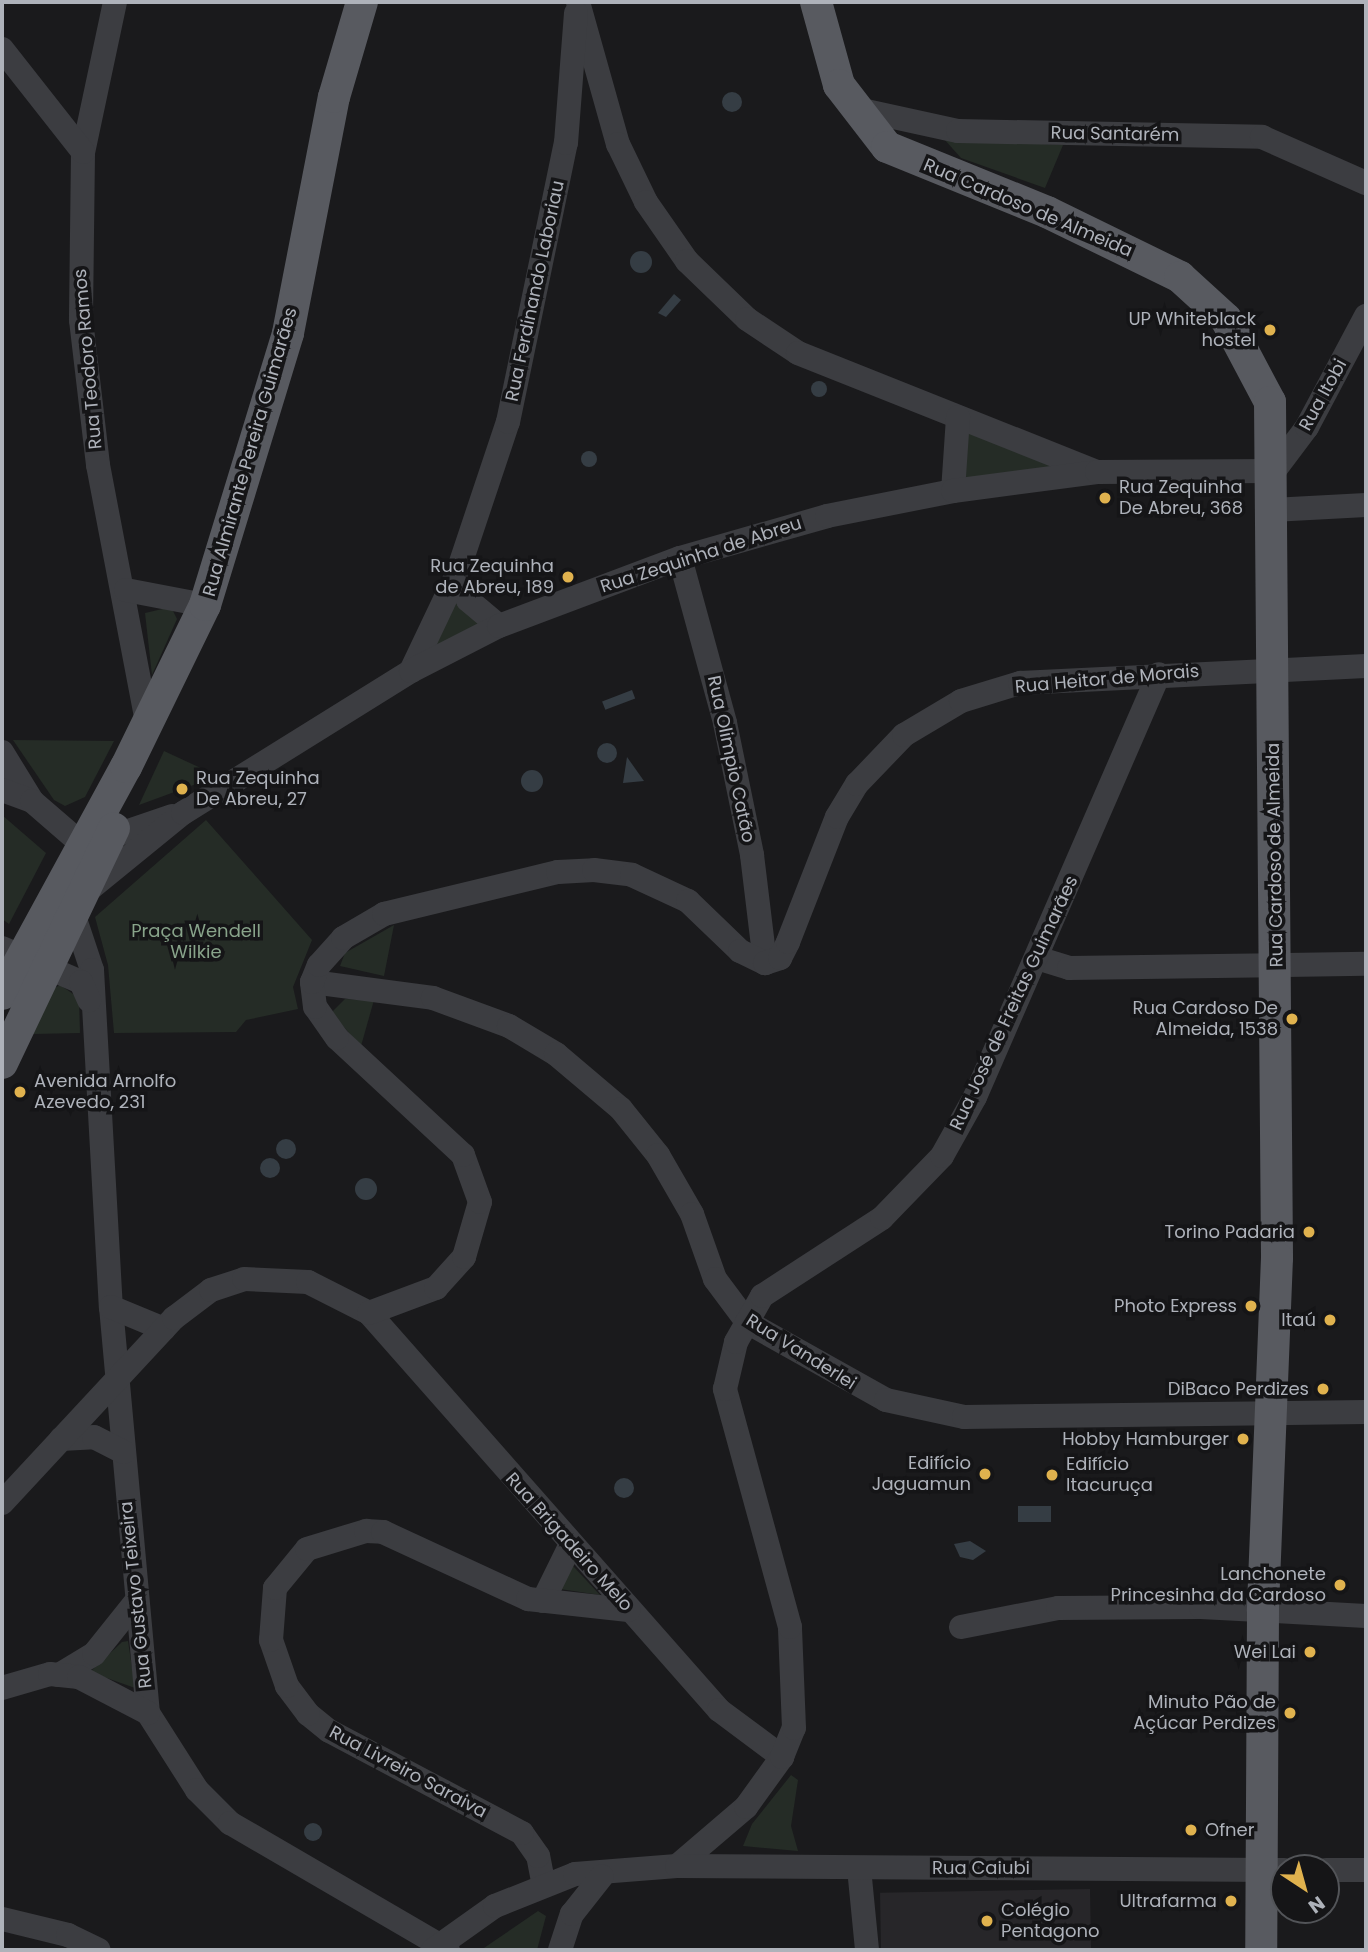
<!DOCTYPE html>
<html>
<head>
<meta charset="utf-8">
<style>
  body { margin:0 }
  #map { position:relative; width:1368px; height:1952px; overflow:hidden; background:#1a1a1c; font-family:Poppins,sans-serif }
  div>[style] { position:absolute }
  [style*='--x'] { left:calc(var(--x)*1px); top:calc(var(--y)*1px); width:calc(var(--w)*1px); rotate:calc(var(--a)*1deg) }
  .built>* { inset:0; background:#272629; transform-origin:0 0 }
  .green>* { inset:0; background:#252c26 }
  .water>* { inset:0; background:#353d44; transform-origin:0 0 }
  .round { border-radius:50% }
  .minor>* { height:24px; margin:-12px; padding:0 12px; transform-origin:12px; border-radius:12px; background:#3c3d41 }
  .major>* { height:32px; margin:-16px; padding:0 16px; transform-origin:16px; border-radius:16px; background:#585a60 }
  .dots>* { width:19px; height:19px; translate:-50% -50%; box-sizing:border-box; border:4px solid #151517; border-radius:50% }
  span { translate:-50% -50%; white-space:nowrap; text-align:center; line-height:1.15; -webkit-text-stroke:7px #151517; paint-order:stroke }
  .street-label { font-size:18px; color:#aeb2ba }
  .poi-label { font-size:18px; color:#aeb2ba }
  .right { translate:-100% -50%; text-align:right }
  .left { translate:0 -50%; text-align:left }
  .park-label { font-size:18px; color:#88a38a }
  .frame { position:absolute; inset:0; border:4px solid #aeb2ba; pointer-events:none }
  .north { position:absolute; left:1270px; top:1854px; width:70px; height:70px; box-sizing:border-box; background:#151517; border:2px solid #525458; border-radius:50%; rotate:144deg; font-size:19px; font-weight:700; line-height:28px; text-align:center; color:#aeb2ba }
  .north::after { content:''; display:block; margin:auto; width:24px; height:32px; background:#e0b24e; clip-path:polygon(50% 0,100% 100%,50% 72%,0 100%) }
</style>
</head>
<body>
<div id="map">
  <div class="built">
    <i style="left:1090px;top:1889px;width:61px;height:210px;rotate:89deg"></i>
  </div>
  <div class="green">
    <i style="clip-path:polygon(944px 139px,1063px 145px,1045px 188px,961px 158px)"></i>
    <i style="clip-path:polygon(965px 430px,1067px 468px,963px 480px)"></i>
    <i style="clip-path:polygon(457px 602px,479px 624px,428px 653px)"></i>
    <i style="clip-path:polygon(171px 607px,177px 619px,152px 675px,145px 613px)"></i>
    <i style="clip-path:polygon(13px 740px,114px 741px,85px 797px,65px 806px,54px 800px)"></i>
    <i style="clip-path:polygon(164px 751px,218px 776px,139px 805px)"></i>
    <i style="clip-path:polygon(2px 815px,46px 853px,9px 924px,2px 919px)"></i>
    <i style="clip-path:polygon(206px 820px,312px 940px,293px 987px,298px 1009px,246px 1020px,236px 1032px,114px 1033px,108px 965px,95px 917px)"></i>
    <i style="clip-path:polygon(394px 925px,384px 976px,340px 966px,345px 953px)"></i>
    <i style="clip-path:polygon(60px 985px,79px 998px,80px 1033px,33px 1034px,51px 990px)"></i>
    <i style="clip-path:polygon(345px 999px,374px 1000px,361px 1046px,331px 1013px)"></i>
    <i style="clip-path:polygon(573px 1566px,600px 1595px,560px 1589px)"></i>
    <i style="clip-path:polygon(128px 1641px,135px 1688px,90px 1672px,122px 1642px)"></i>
    <i style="clip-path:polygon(791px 1775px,798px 1780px,791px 1826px,798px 1851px,743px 1846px,752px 1824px)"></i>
    <i style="clip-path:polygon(538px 1911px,546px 1916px,537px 1950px,481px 1950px)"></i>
  </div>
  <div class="water">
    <i class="round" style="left:722px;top:92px;width:20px;height:20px"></i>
    <i class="round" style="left:630px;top:251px;width:22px;height:22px"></i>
    <i style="clip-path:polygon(674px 294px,681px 300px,666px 317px,658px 313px)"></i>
    <i class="round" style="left:811px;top:381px;width:16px;height:16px"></i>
    <i class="round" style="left:581px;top:451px;width:16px;height:16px"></i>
    <i style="left:632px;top:690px;width:9px;height:32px;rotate:69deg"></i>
    <i class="round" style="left:597px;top:743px;width:20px;height:20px"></i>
    <i style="clip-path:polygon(627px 757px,644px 781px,623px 783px)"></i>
    <i class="round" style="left:521px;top:770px;width:22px;height:22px"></i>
    <i class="round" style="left:276px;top:1139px;width:20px;height:20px"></i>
    <i class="round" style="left:260px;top:1158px;width:20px;height:20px"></i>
    <i class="round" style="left:355px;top:1178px;width:22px;height:22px"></i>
    <i class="round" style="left:614px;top:1478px;width:20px;height:20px"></i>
    <i style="left:1018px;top:1506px;width:33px;height:16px"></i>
    <i style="clip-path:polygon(970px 1541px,986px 1551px,973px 1560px,960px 1557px,954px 1544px)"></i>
    <i class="round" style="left:304px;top:1823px;width:18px;height:18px"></i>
  </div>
  <div class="minor">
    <i style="--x:115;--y:2;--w:153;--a:102"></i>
    <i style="--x:83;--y:152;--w:168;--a:90.7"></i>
    <i style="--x:81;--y:320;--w:146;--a:83.3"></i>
    <i style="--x:98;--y:465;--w:263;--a:79.2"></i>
    <i style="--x:578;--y:2;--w:148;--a:74.3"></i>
    <i style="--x:618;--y:144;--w:64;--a:64.2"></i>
    <i style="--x:646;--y:202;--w:72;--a:55.2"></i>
    <i style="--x:687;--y:261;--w:83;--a:44"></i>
    <i style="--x:747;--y:319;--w:61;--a:33.7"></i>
    <i style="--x:798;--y:353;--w:320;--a:21.7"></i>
    <i style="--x:2;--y:49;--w:131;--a:51.8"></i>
    <i style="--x:857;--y:109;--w:103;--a:12.3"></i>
    <i style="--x:958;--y:131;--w:304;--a:1.1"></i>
    <i style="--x:1262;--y:137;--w:114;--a:23.9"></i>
    <i style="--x:953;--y:491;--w:74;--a:-86.1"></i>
    <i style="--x:1272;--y:510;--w:94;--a:-3"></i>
    <i style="--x:680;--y:558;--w:171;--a:74.7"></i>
    <i style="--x:725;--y:723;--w:135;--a:78.4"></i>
    <i style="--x:752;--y:855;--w:109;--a:83.1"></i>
    <i style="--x:457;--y:574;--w:28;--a:67"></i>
    <i style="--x:468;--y:600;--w:40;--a:40"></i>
    <i style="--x:126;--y:590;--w:80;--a:10.8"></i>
    <i style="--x:411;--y:671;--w:107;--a:-64.6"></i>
    <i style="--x:457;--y:574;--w:160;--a:-71.5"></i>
    <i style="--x:508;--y:422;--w:285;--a:-78.3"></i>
    <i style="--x:566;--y:143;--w:130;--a:-85.6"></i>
    <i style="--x:2;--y:752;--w:57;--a:58.5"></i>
    <i style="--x:2;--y:790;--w:32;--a:20"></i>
    <i style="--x:32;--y:801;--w:69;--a:40.9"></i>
    <i style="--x:84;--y:846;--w:93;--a:-18.8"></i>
    <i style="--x:86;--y:892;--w:125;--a:-39.2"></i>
    <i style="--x:183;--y:813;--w:269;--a:-31.9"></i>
    <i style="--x:411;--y:671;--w:99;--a:-27.1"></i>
    <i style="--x:499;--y:626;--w:193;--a:-20.6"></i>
    <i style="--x:680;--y:558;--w:153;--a:-15.9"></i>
    <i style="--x:827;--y:516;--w:128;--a:-11.2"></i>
    <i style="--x:953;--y:491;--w:145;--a:-7.5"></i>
    <i style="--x:1097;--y:472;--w:177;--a:-0.3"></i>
    <i style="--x:1274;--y:471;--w:55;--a:-53.1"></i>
    <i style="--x:1307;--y:427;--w:126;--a:-62"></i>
    <i style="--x:74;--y:916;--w:57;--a:71.6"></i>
    <i style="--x:92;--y:970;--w:338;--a:86.8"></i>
    <i style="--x:111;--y:1307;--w:408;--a:84.8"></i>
    <i style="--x:148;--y:1713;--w:91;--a:57.5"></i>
    <i style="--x:197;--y:1790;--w:47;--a:45"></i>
    <i style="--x:230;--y:1823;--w:252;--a:30.2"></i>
    <i style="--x:2;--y:948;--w:86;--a:23.3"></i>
    <i style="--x:81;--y:982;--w:20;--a:66"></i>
    <i style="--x:1037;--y:958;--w:34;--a:17"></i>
    <i style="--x:1069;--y:968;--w:297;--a:-0.8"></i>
    <i style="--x:312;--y:982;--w:122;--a:7.5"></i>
    <i style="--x:433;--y:998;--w:81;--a:20.2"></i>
    <i style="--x:509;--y:1026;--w:55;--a:30.8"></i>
    <i style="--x:556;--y:1054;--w:85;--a:40.2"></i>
    <i style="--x:621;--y:1109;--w:59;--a:51.2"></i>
    <i style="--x:658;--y:1155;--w:68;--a:60"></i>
    <i style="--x:692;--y:1214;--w:69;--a:70.5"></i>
    <i style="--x:715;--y:1279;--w:54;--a:53.3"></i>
    <i style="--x:747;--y:1322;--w:159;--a:29.3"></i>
    <i style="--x:886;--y:1400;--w:80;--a:12.3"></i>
    <i style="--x:964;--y:1417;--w:402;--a:-0.7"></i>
    <i style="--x:111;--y:1307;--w:57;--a:22.5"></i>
    <i style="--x:369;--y:1313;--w:529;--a:48.6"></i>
    <i style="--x:719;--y:1710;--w:79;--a:36.7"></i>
    <i style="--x:61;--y:1439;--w:33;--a:-3"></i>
    <i style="--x:94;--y:1437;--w:33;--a:27"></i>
    <i style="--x:2;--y:1503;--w:253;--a:-47.1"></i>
    <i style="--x:174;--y:1318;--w:46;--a:-37.1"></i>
    <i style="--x:211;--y:1290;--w:35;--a:-18"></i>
    <i style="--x:244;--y:1279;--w:64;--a:2.7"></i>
    <i style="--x:308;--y:1282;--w:68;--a:26.9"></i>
    <i style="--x:369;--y:1313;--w:72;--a:-20.5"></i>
    <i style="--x:436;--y:1288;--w:42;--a:-47.9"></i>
    <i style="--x:464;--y:1257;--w:57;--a:-73.8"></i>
    <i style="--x:480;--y:1202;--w:50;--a:-109.9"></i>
    <i style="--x:463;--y:1155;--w:172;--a:-137.1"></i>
    <i style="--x:337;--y:1038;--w:38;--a:-125"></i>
    <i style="--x:315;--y:1007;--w:25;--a:-97"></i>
    <i style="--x:312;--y:982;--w:18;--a:-68"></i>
    <i style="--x:319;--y:965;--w:36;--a:-48"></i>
    <i style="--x:343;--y:938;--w:48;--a:-30.3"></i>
    <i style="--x:384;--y:914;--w:179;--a:-13.6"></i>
    <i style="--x:558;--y:872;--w:36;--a:-3"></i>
    <i style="--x:594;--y:870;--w:38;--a:7"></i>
    <i style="--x:632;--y:875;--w:62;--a:24.9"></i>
    <i style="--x:688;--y:901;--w:72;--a:43.9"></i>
    <i style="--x:740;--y:951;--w:28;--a:26"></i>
    <i style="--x:765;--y:963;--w:16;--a:-18"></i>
    <i style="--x:780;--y:958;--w:18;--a:-63"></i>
    <i style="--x:788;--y:942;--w:134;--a:-68.6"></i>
    <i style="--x:837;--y:817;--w:39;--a:-59"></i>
    <i style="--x:857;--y:784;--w:68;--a:-46.2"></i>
    <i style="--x:904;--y:735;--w:66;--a:-30.8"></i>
    <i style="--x:961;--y:701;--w:62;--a:-17"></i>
    <i style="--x:1020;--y:683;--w:346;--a:-2.8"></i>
    <i style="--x:543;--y:1601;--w:64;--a:-63.8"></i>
    <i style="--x:961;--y:1627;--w:99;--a:-11.1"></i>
    <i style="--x:1058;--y:1608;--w:143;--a:-0.4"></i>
    <i style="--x:1201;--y:1607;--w:165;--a:3.1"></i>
    <i style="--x:59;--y:1675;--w:41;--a:-31"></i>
    <i style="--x:94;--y:1654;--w:64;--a:-51.3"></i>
    <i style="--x:2;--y:1688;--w:50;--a:-16.3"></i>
    <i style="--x:50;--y:1674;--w:29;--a:6"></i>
    <i style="--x:79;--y:1677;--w:78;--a:27.6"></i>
    <i style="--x:677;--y:1866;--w:91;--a:-40.5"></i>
    <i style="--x:746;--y:1807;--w:62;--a:-54.2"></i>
    <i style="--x:782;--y:1757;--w:31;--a:-68"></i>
    <i style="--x:794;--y:1728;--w:101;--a:-92.3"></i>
    <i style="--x:790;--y:1627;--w:247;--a:-105.3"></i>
    <i style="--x:725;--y:1389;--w:48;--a:-76.8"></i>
    <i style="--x:736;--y:1342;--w:53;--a:-60.5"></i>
    <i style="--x:762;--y:1296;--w:143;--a:-33"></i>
    <i style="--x:882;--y:1218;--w:86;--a:-45.9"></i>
    <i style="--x:942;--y:1156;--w:68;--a:-60.8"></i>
    <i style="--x:975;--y:1097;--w:461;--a:-66.5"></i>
    <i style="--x:859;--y:1868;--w:82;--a:84.4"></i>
    <i style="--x:1326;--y:1870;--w:40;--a:0"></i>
    <i style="--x:543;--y:1881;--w:25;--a:-101"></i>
    <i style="--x:538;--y:1856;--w:28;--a:-125"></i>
    <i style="--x:522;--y:1833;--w:218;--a:-152.1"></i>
    <i style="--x:329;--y:1731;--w:27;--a:-141"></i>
    <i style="--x:308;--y:1714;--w:35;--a:-127"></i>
    <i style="--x:287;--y:1686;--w:49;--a:-109.2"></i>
    <i style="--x:271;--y:1640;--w:52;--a:-85.6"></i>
    <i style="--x:275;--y:1588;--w:50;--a:-50.6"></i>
    <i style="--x:307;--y:1549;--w:62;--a:-17"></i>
    <i style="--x:366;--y:1531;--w:17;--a:3"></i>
    <i style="--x:383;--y:1532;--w:160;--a:24.8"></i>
    <i style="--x:528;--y:1599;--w:101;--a:6.3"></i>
    <i style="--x:2;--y:1919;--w:68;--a:13.6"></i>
    <i style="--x:68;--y:1935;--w:34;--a:26"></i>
    <i style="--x:433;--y:1950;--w:76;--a:-35.4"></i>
    <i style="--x:495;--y:1906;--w:86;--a:-21.8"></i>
    <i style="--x:575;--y:1874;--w:102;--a:-4.5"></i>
    <i style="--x:677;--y:1866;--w:607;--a:0.38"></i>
    <i style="--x:560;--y:1950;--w:38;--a:-72"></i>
    <i style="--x:572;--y:1914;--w:48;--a:-51.7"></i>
  </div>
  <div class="major">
    <i style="--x:816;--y:2;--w:86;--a:74.5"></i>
    <i style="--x:839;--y:85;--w:78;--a:52.3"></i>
    <i style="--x:887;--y:147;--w:173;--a:22.1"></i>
    <i style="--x:1047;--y:212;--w:148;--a:26"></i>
    <i style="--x:1180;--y:277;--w:62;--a:42.4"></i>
    <i style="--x:1226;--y:319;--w:94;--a:62.1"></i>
    <i style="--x:1270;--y:402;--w:856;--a:89.53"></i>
    <i style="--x:1277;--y:1258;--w:353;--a:92.3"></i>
    <i style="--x:1263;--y:1611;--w:339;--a:90.3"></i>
    <i style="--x:2;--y:994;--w:259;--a:-61.4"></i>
    <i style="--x:126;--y:767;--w:180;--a:-64"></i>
    <i style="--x:205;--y:605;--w:284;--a:-73"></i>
    <i style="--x:288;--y:333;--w:240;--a:-79"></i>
    <i style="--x:334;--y:97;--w:99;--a:-73.6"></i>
    <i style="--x:2;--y:1063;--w:260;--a:-64.5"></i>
  </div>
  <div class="dots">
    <i style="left:1270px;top:330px;background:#e0b24e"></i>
    <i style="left:1105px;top:498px;background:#e0b24e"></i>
    <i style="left:568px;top:577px;background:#e0b24e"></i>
    <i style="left:182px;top:789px;background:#e0b24e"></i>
    <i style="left:1292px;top:1019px;background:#e0b24e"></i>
    <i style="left:20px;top:1092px;background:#e0b24e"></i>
    <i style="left:1309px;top:1232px;background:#e0b24e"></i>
    <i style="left:1251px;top:1306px;background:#e0b24e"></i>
    <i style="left:1330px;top:1320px;background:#e0b24e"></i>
    <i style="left:1323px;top:1389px;background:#e0b24e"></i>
    <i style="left:1243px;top:1439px;background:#e0b24e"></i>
    <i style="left:985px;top:1474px;background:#e0b24e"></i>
    <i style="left:1052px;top:1475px;background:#e0b24e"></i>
    <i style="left:1340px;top:1585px;background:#e0b24e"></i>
    <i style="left:1310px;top:1652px;background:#e0b24e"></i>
    <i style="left:1290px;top:1713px;background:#e0b24e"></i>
    <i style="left:1191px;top:1830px;background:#e0b24e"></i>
    <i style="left:1231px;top:1901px;background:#e0b24e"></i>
    <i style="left:987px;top:1921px;background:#e0b24e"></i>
  </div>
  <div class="street-label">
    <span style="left:1115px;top:134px;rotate:1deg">Rua Santarém</span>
    <span style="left:1028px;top:208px;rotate:23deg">Rua Cardoso de Almeida</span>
    <span style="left:535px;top:291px;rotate:-78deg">Rua Ferdinando Laboriau</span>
    <span style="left:88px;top:359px;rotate:-95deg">Rua Teodoro Ramos</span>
    <span style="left:1323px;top:395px;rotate:-61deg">Rua Itobi</span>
    <span style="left:250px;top:452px;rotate:-74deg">Rua Almirante Pereira Guimarães</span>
    <span style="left:701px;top:555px;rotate:-18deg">Rua Zequinha de Abreu</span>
    <span style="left:1107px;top:679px;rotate:-5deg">Rua Heitor de Morais</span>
    <span style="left:731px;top:759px;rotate:78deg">Rua Olimpio Catão</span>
    <span style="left:1275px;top:855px;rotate:-91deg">Rua Cardoso de Almeida</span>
    <span style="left:1014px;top:1003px;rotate:-65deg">Rua José de Freitas Guimarães</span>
    <span style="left:801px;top:1352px;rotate:32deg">Rua Vanderlei</span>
    <span style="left:569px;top:1542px;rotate:48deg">Rua Brigadeiro Melo</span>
    <span style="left:136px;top:1595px;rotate:-96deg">Rua Gustavo Teixeira</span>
    <span style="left:408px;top:1772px;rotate:28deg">Rua Livreiro Saraiva</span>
    <span style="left:981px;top:1868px">Rua Caiubi</span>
  </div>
  <div class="poi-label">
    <span class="right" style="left:1256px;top:330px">UP Whiteblack<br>hostel</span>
    <span class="left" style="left:1119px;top:498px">Rua Zequinha<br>De Abreu, 368</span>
    <span class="right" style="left:554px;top:577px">Rua Zequinha<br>de Abreu, 189</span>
    <span class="left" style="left:196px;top:789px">Rua Zequinha<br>De Abreu, 27</span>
    <span class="right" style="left:1278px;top:1019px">Rua Cardoso De<br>Almeida, 1538</span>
    <span class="left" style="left:34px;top:1092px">Avenida Arnolfo<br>Azevedo, 231</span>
    <span class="right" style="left:1295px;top:1232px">Torino Padaria</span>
    <span class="right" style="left:1237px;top:1306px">Photo Express</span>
    <span class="right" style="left:1316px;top:1320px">Itaú</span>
    <span class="right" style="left:1309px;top:1389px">DiBaco Perdizes</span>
    <span class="right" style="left:1229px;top:1439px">Hobby Hamburger</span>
    <span class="right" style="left:971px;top:1474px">Edifício<br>Jaguamun</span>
    <span class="left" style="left:1066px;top:1475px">Edifício<br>Itacuruça</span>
    <span class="right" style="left:1326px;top:1585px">Lanchonete<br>Princesinha da Cardoso</span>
    <span class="right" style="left:1296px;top:1652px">Wei Lai</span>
    <span class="right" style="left:1276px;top:1713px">Minuto Pão de<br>Açúcar Perdizes</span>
    <span class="left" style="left:1205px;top:1830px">Ofner</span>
    <span class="right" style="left:1217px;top:1901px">Ultrafarma</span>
    <span class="left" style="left:1001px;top:1921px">Colégio<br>Pentagono</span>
  </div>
  <div class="park-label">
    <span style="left:196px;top:942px">Praça Wendell<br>Wilkie</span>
  </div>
  <div class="frame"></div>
  <div class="north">N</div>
</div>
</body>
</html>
